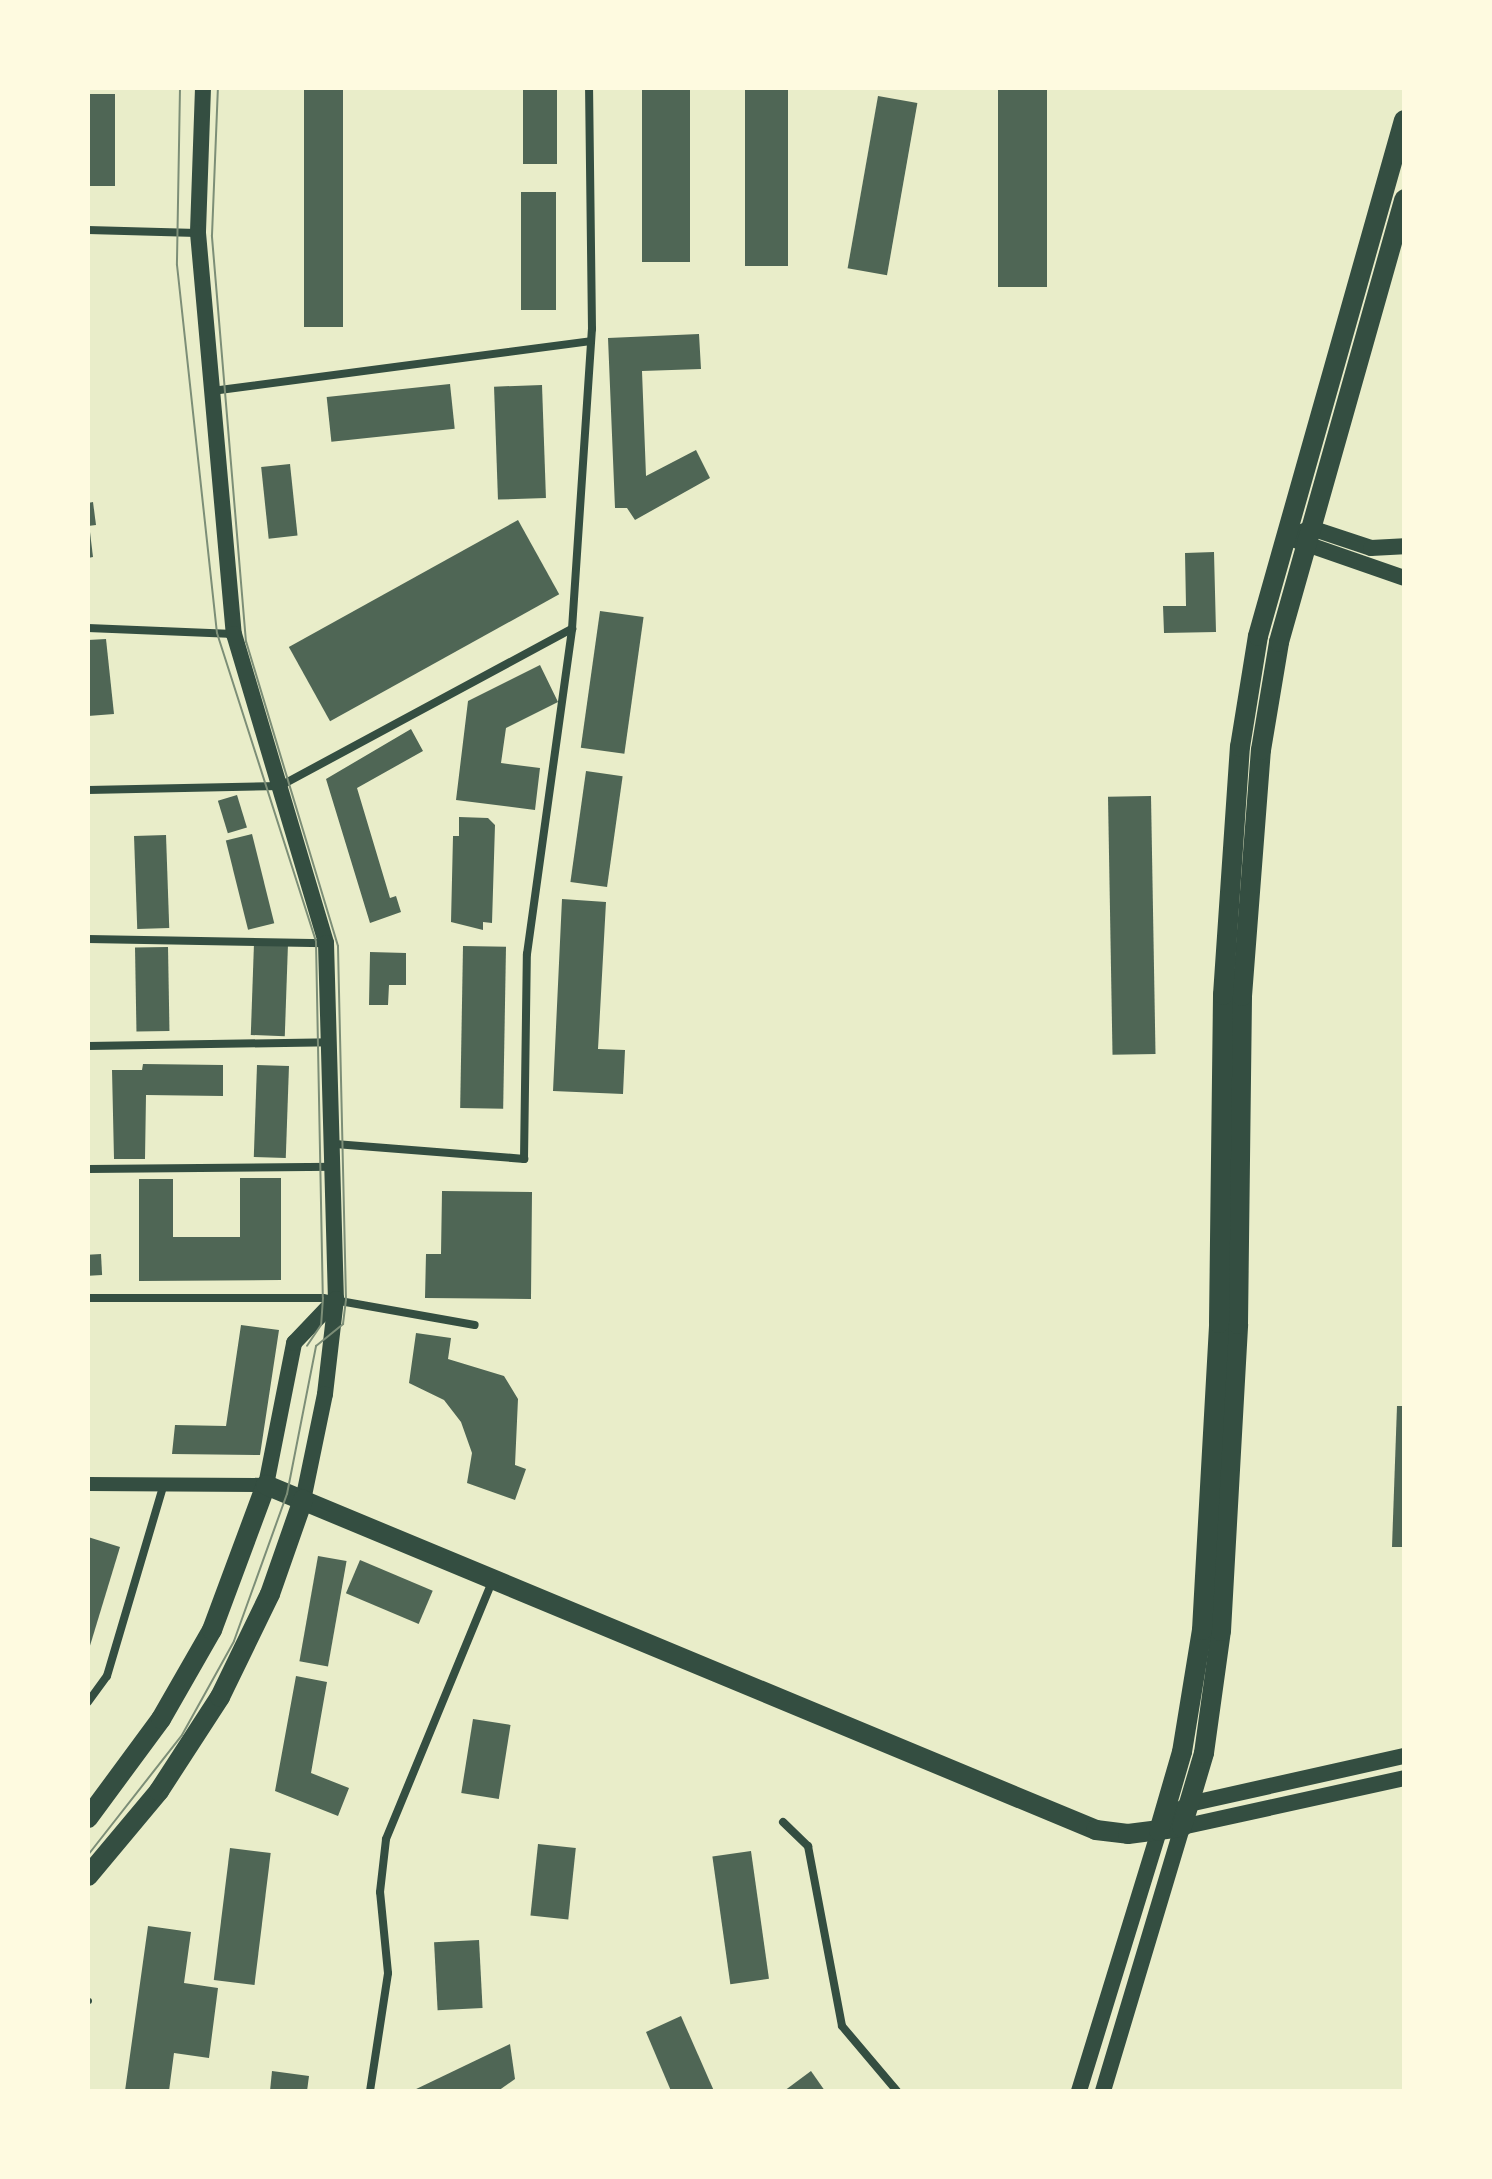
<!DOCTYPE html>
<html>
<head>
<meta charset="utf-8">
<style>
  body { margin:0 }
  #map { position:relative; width:1492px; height:2179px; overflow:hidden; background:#e9edc9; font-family:"Noto Sans",sans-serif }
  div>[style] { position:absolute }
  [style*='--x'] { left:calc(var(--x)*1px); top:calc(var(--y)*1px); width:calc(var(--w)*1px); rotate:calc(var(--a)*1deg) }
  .building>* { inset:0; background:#4f6655; transform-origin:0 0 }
  .service>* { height:6px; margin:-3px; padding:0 3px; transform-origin:3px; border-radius:3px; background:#344e41 }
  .minor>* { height:8px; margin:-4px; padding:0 4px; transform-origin:4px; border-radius:4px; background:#344e41 }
  .tertiary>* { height:14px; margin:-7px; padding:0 7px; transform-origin:7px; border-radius:7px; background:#344e41 }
  .secondary>* { height:16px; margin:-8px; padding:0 8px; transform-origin:8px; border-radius:8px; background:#344e41 }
  .trunk>* { height:20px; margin:-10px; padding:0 10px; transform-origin:10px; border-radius:10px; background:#344e41 }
  .tram>* { height:2px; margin:-1px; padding:0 1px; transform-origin:1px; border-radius:1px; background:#7c8e77 }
  span { translate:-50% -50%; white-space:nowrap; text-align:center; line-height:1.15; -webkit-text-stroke:6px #fefae0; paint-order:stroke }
  .frame { position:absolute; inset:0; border:90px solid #fefae0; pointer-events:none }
</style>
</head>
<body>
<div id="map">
  <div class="building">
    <i style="left:304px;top:88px;width:39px;height:239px"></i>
    <i style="left:523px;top:88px;width:34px;height:76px"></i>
    <i style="left:642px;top:88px;width:48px;height:174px"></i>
    <i style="left:745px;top:88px;width:43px;height:178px"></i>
    <i style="left:998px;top:88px;width:49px;height:199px"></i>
    <i style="left:88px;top:94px;width:27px;height:92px"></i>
    <i style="left:878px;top:96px;width:40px;height:175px;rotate:10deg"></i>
    <i style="left:521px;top:192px;width:35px;height:118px"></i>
    <i style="clip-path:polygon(699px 334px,701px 369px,642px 371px,646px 476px,696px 450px,710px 478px,635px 520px,627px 508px,615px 508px,608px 338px)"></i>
    <i style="left:450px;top:384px;width:45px;height:124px;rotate:84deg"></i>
    <i style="left:542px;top:385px;width:113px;height:48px;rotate:88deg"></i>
    <i style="left:290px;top:464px;width:72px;height:29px;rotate:84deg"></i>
    <i style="clip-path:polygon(93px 502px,96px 525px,88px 526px,88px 503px)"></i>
    <i style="left:518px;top:520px;width:85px;height:262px;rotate:61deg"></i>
    <i style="clip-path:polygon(90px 532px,93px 557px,88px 558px,88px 533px)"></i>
    <i style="clip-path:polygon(1214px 552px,1216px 632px,1164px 633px,1163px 606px,1186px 606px,1185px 553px)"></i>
    <i style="left:600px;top:611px;width:44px;height:138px;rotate:8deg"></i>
    <i style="clip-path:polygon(106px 639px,114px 714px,88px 716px,88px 640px)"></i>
    <i style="clip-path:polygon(540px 665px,558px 702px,506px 728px,501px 763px,540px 768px,535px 810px,456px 800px,468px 701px)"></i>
    <i style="clip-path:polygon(411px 729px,423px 751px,357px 788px,390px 898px,396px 896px,401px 912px,370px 923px,326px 779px)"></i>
    <i style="left:586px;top:771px;width:37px;height:112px;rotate:8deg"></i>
    <i style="left:237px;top:795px;width:34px;height:20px;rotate:73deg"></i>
    <i style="left:1151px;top:796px;width:258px;height:43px;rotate:89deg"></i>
    <i style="clip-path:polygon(459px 817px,488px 818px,495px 825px,492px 923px,483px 922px,483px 930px,451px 922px,453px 836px,459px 836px)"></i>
    <i style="left:252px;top:834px;width:92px;height:27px;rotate:76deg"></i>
    <i style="left:166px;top:835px;width:93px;height:32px;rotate:88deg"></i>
    <i style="clip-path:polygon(562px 899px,606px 902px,598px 1049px,625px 1050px,623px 1094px,553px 1091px)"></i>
    <i style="left:254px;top:943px;width:34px;height:92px;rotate:2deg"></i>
    <i style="left:463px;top:946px;width:43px;height:162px;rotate:1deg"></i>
    <i style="left:168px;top:947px;width:84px;height:33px;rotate:89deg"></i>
    <i style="clip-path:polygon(370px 952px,406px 953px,406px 985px,389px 985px,388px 1005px,369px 1005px)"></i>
    <i style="clip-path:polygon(143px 1064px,223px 1065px,223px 1096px,146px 1095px,145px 1159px,114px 1159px,112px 1070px,142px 1070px)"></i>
    <i style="left:257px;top:1065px;width:32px;height:92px;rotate:2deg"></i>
    <i style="clip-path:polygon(240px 1178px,281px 1178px,281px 1280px,139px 1281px,139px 1179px,173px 1179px,173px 1237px,240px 1237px)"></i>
    <i style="clip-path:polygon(442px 1191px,532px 1192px,531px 1299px,425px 1298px,426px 1254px,441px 1254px)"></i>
    <i style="left:101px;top:1254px;width:21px;height:13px;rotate:87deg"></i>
    <i style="clip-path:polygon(241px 1325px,279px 1330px,260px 1455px,172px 1454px,175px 1425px,226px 1426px)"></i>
    <i style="clip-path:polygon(416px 1333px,451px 1338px,448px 1359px,504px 1376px,518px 1399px,515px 1465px,526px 1469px,515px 1500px,467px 1483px,472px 1453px,461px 1422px,444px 1400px,409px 1383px)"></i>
    <i style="clip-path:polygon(1397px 1406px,1404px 1406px,1404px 1547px,1392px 1547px)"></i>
    <i style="clip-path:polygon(88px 1537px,120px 1547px,89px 1649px,88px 1649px)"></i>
    <i style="left:318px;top:1556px;width:29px;height:107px;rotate:10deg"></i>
    <i style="left:360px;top:1560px;width:79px;height:36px;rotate:23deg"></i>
    <i style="clip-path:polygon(296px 1676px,327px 1682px,311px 1773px,349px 1788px,338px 1816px,275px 1791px)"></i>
    <i style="left:473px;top:1719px;width:38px;height:75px;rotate:9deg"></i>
    <i style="left:538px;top:1844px;width:38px;height:72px;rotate:6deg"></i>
    <i style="left:230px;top:1848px;width:41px;height:133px;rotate:7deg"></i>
    <i style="left:751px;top:1851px;width:129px;height:39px;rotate:82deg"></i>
    <i style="clip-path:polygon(148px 1926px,191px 1932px,184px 1983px,218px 1988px,209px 2058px,174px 2053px,169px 2091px,125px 2091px)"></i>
    <i style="left:479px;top:1940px;width:68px;height:45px;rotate:87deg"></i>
    <i style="clip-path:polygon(681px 2016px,714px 2091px,671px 2091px,646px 2032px)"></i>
    <i style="clip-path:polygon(510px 2044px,515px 2079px,498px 2091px,412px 2091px)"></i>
    <i style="clip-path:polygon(272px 2071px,309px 2076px,307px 2091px,270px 2091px)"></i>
    <i style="clip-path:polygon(811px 2071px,825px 2091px,784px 2091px)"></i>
  </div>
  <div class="service">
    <i style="--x:88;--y:2001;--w:1;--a:0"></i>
  </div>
  <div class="minor">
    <i style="--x:88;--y:230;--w:109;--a:1.6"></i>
    <i style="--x:212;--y:391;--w:382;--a:-7.5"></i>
    <i style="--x:88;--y:628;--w:146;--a:2.4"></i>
    <i style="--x:88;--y:790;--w:192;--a:-1.2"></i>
    <i style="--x:280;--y:786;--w:332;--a:-28.3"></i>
    <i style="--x:88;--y:939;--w:238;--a:1"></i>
    <i style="--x:88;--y:1046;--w:243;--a:-0.9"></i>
    <i style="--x:335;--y:1144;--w:190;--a:4.5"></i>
    <i style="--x:524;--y:1159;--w:205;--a:-89.2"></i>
    <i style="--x:527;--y:954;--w:328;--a:-82.1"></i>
    <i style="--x:572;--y:629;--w:301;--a:-86.2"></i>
    <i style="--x:592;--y:329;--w:241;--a:-90.7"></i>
    <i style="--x:88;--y:1169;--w:247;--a:-0.5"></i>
    <i style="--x:88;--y:1298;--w:235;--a:0"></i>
    <i style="--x:323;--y:1298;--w:154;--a:10.1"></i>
    <i style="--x:88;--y:1702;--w:32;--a:-54"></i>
    <i style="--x:107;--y:1676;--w:200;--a:-73.5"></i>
    <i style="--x:783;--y:1822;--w:35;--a:44"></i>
    <i style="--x:808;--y:1846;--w:183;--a:79.3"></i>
    <i style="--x:842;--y:2026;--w:85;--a:49.8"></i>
    <i style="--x:370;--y:2091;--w:119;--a:-81.3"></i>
    <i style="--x:388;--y:1973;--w:81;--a:-95.6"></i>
    <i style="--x:380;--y:1892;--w:53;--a:-83.5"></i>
    <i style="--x:386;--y:1839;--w:280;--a:-67.6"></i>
  </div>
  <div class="tertiary">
    <i style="--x:88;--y:1484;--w:178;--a:0.3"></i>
  </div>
  <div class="secondary">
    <i style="--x:203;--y:88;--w:145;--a:92"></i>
    <i style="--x:198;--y:233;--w:403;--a:84.9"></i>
    <i style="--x:234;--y:634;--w:322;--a:73.4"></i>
    <i style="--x:326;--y:943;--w:356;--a:88.4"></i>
    <i style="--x:336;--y:1299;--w:96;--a:96.6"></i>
    <i style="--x:325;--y:1394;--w:108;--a:101.7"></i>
    <i style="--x:1302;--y:532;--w:10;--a:-24"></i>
    <i style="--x:1311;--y:528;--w:63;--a:18.4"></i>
    <i style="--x:1371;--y:548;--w:33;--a:-3"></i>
    <i style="--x:1295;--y:540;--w:115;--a:19.2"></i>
    <i style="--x:266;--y:1485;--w:145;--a:-78.8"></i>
    <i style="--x:294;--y:1343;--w:61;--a:-46.3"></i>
    <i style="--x:1079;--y:2091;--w:272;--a:-72.9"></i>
    <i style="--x:1159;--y:1831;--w:24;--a:-48"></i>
    <i style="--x:1175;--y:1813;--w:17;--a:-33"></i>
    <i style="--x:1189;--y:1804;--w:220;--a:-12.6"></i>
    <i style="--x:1103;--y:2091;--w:276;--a:-73.3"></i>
    <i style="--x:1182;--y:1827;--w:227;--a:-12.4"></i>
  </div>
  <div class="trunk">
    <i style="--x:88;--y:1818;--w:123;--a:-53.6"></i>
    <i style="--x:161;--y:1719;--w:103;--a:-60.2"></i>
    <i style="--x:212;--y:1630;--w:155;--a:-69.6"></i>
    <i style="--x:266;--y:1485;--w:899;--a:22.57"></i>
    <i style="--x:1096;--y:1830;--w:32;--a:7"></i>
    <i style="--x:1128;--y:1834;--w:54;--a:-7.4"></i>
    <i style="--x:1182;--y:1827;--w:77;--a:-73.4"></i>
    <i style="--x:1204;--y:1753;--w:123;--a:-82.1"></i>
    <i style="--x:1221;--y:1631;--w:307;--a:-86.8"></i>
    <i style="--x:1238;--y:1324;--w:328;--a:-89.3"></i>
    <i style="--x:1242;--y:996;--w:247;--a:-85.6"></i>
    <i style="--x:1261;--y:750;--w:109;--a:-80.5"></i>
    <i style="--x:1279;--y:642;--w:460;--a:-74.2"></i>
    <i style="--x:1159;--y:1831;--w:82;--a:-73.8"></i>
    <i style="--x:1182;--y:1752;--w:124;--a:-80.7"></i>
    <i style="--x:1202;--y:1630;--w:307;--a:-86.8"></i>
    <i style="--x:1219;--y:1323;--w:328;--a:-89.3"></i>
    <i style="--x:1223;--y:995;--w:249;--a:-86.1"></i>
    <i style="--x:1240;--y:747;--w:112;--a:-80.8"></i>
    <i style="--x:1258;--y:636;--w:536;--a:-74.2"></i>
    <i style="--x:88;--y:1876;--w:111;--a:-50.1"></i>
    <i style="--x:159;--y:1791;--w:112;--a:-57"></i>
    <i style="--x:220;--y:1697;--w:114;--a:-64.1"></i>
    <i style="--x:270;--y:1594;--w:100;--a:-70.7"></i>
  </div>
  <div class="tram">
    <i style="--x:180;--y:88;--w:177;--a:91"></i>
    <i style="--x:177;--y:265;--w:370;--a:83.8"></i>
    <i style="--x:217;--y:633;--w:324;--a:72.2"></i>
    <i style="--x:316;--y:942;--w:356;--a:88.9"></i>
    <i style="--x:323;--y:1298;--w:27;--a:94"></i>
    <i style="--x:321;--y:1325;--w:25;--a:124"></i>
    <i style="--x:88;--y:1855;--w:152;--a:-51.9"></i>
    <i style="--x:182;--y:1735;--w:107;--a:-61"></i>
    <i style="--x:234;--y:1641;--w:156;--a:-70.2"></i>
    <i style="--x:287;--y:1494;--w:151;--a:-78.9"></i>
    <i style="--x:316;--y:1346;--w:35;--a:-39"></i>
    <i style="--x:343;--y:1324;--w:24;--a:-83"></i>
    <i style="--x:346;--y:1300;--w:354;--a:-91.3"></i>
    <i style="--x:338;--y:946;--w:318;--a:-106.8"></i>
    <i style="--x:246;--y:642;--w:408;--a:-94.8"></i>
    <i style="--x:212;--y:235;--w:147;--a:-87.7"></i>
  </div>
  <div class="frame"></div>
</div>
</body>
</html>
